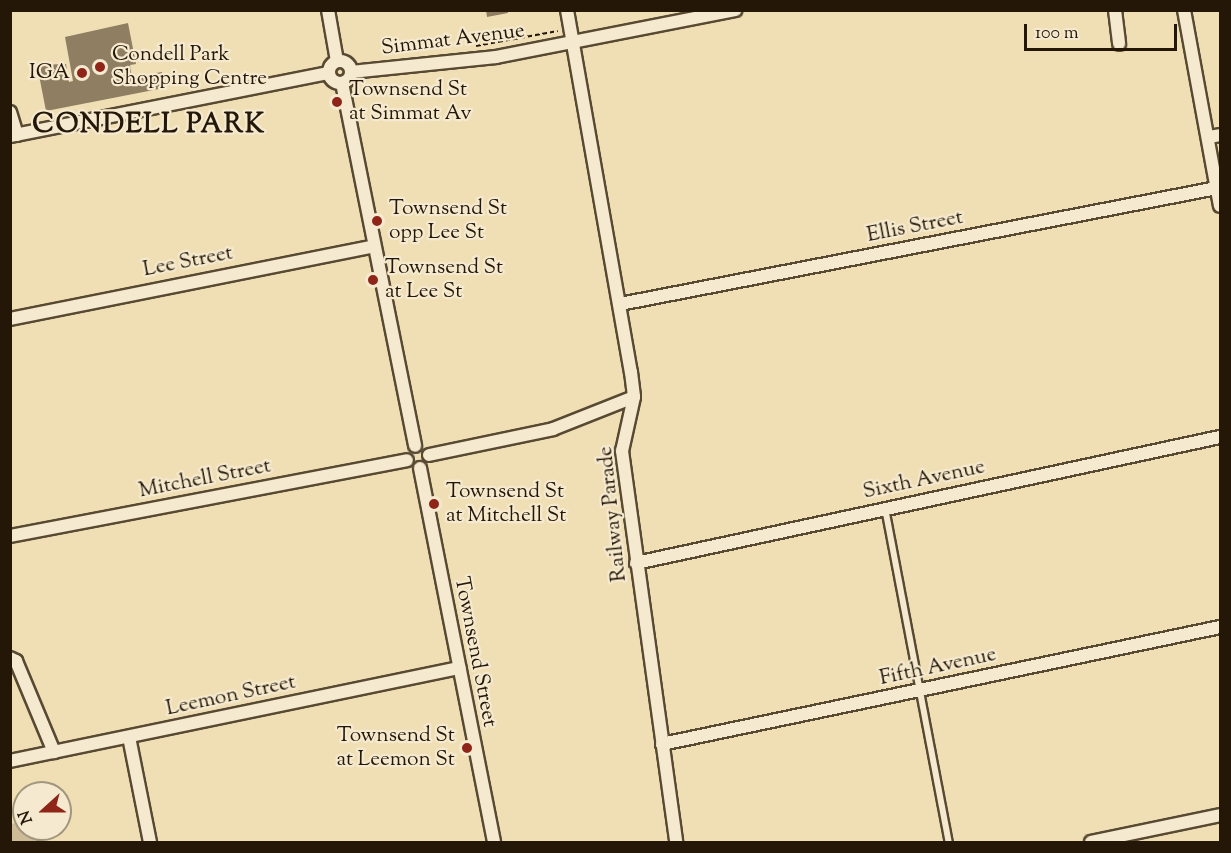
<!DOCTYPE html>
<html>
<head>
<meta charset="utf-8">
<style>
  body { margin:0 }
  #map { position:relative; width:1231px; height:853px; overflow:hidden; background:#f0deb5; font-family:"Sorts Mill Goudy",serif }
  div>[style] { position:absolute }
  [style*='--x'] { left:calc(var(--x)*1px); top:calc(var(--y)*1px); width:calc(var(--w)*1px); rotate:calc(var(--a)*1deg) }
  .green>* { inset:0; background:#cdbc97 }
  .building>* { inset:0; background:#8f7e61 }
  .path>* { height:1.5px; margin-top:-0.75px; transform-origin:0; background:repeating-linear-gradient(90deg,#251707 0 4.5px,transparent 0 7.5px) }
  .roads { filter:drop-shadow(2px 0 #584932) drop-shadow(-2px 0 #584932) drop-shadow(0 2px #584932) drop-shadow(0 -2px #584932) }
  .lane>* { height:6px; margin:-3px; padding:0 3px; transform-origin:3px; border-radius:3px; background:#f5eacf }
  .street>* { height:12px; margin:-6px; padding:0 6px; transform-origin:6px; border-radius:6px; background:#f5eacf }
  .street>.ring { margin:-6px; padding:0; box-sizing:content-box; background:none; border:12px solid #f5eacf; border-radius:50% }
  .dots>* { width:16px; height:16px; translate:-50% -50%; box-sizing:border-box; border:3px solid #f5eacf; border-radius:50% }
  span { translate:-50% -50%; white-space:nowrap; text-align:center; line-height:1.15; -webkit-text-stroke:4.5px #f5eacf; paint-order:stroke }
  .street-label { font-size:21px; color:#251707 }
  .poi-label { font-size:21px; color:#251707 }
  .left { translate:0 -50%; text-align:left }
  .right { translate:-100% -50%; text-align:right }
  .district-label { font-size:27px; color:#251707; font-weight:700; letter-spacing:1.5px }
  .frame { position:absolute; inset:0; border:12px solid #251707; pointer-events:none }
  .north { position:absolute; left:12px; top:781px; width:60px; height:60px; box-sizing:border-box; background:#f5eacf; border:2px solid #a2967f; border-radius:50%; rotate:249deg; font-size:16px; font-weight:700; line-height:24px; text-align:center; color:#251707 }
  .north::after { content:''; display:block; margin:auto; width:21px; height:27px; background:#8f2418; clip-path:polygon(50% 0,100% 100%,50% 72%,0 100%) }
  .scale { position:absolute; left:1024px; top:24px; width:153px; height:27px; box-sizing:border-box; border:3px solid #251707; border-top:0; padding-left:8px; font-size:18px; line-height:21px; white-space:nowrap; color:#251707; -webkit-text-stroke:4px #f5eacf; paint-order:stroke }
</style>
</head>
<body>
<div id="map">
  <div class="green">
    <i style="clip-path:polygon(24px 821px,24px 829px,39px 829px,42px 842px,11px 842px,11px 824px)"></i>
  </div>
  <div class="building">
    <i style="clip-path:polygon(486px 10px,507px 10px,508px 13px,487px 17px)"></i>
    <i style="clip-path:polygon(128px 23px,136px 64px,130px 65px,132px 77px,162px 72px,164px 88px,46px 111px,37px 65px,66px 64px,69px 82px,73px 81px,65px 37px)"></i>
  </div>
  <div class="path">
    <i style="--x:476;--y:46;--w:83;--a:-10.4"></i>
  </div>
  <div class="roads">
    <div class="lane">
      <i style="--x:885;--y:508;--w:340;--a:79.2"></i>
    </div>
    <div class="street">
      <i style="--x:328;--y:10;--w:52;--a:80"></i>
      <i style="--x:567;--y:10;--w:368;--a:80"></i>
      <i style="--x:631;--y:372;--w:25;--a:83"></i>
      <i style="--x:634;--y:397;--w:55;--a:102.5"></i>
      <i style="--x:622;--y:451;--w:395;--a:82.1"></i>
      <i style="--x:1115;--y:10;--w:34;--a:83"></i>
      <i style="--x:1184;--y:10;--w:199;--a:79.6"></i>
      <i class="ring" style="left:329px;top:61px;width:10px;height:10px"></i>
      <i style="--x:351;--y:72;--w:146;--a:-5.9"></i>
      <i style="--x:496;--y:57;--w:244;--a:-11.1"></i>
      <i style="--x:342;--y:83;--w:370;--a:78.6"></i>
      <i style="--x:10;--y:112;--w:24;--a:73"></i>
      <i style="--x:10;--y:136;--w:325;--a:-11.2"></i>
      <i style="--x:1209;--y:137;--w:11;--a:-10"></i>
      <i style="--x:620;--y:304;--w:608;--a:-11"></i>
      <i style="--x:10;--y:319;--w:371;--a:-11.3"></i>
      <i style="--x:429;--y:455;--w:127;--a:-11.8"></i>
      <i style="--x:553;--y:429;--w:87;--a:-21.6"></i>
      <i style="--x:420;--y:468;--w:381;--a:78.8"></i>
      <i style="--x:10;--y:536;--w:404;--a:-10.8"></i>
      <i style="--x:636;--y:563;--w:597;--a:-12.18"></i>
      <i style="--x:10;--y:658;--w:7;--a:27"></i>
      <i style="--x:16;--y:661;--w:99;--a:67.3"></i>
      <i style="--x:129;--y:737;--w:107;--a:78.7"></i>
      <i style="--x:662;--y:744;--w:570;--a:-11.84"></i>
      <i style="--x:10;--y:761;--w:459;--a:-11.7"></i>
      <i style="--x:1091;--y:842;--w:132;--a:-11.8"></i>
    </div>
  </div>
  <div class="dots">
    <i style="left:100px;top:67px;background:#8f2418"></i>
    <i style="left:82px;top:73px;background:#8f2418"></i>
    <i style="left:337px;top:102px;background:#8f2418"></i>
    <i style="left:377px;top:221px;background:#8f2418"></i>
    <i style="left:373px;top:280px;background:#8f2418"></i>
    <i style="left:434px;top:504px;background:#8f2418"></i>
    <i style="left:467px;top:748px;background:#8f2418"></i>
  </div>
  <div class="street-label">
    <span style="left:453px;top:40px;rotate:-7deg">Simmat Avenue</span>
    <span style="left:915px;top:227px;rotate:-11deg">Ellis Street</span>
    <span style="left:188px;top:262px;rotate:-11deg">Lee Street</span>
    <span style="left:205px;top:479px;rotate:-11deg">Mitchell Street</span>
    <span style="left:924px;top:480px;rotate:-12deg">Sixth Avenue</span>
    <span style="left:613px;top:514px;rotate:-96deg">Railway Parade</span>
    <span style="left:475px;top:652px;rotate:79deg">Townsend Street</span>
    <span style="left:938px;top:667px;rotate:-12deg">Fifth Avenue</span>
    <span style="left:231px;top:696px;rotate:-12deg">Leemon Street</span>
  </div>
  <div class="poi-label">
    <span class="left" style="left:112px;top:67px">Condell Park<br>Shopping Centre</span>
    <span class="right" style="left:70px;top:73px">IGA</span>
    <span class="left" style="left:349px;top:102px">Townsend St<br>at Simmat Av</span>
    <span class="left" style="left:389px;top:221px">Townsend St<br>opp Lee St</span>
    <span class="left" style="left:385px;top:280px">Townsend St<br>at Lee St</span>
    <span class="left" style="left:446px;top:504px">Townsend St<br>at Mitchell St</span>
    <span class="right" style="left:455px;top:748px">Townsend St<br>at Leemon St</span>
  </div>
  <div class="district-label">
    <span style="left:149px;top:126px">CONDELL PARK</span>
  </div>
  <div class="frame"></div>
  <div class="north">N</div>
  <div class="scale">100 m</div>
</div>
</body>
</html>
